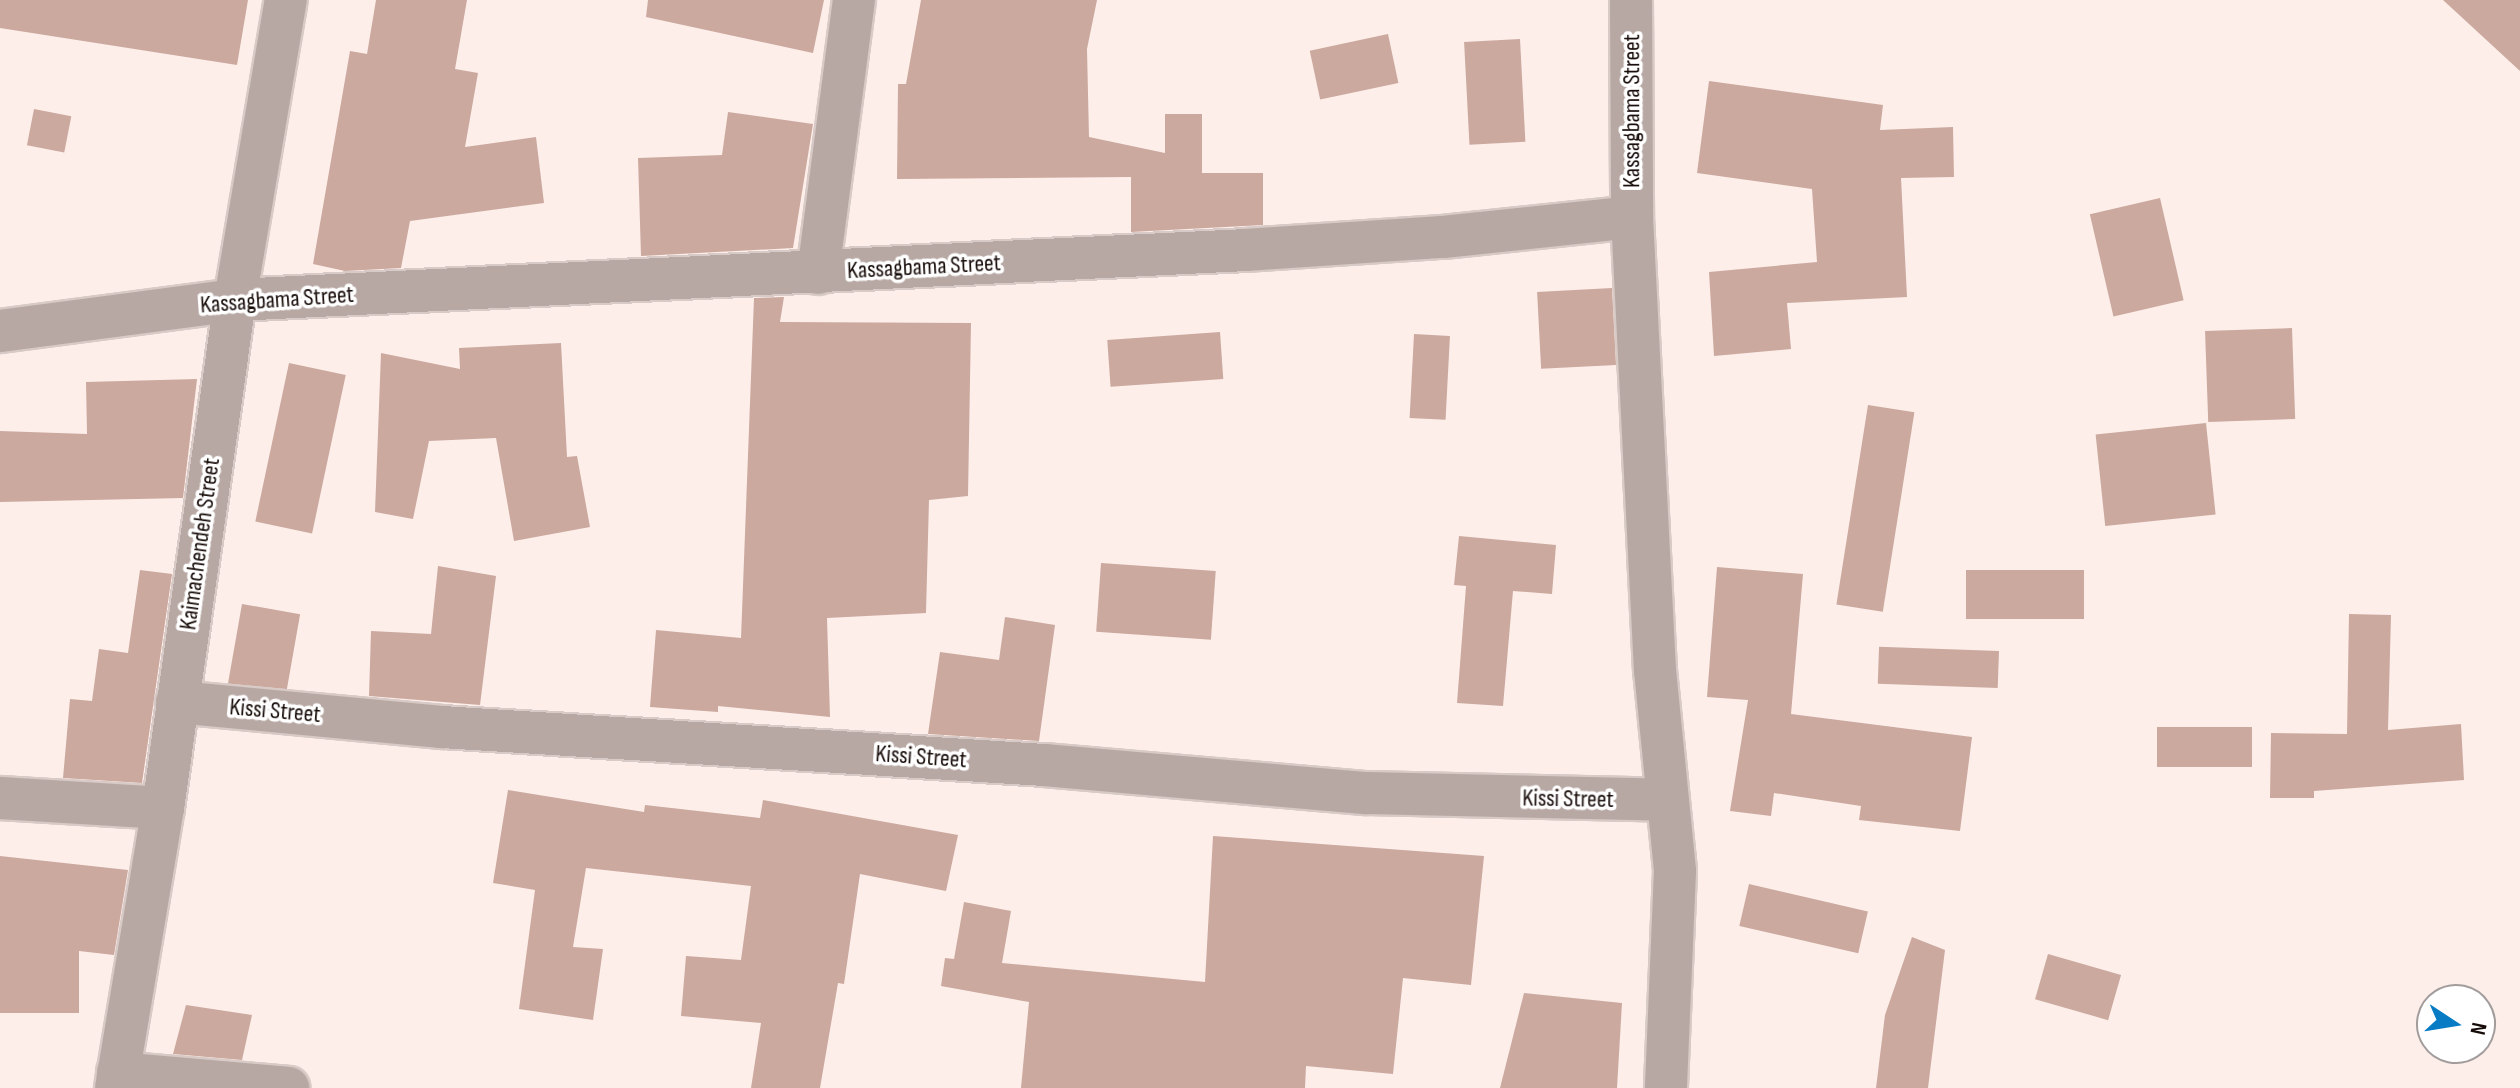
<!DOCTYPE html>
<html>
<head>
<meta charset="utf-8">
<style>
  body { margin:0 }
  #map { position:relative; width:2520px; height:1088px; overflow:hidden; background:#fdeeea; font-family:"Sofia Sans Condensed",sans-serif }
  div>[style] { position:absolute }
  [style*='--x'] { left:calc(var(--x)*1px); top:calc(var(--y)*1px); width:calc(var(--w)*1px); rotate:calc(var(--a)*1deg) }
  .building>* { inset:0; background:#cba99f; transform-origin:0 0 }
  .roads { filter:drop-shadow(2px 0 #d8cac6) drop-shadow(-2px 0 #d8cac6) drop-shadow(0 2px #d8cac6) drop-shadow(0 -2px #d8cac6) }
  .minor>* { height:42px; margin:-21px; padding:0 21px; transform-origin:21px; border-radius:21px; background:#b7a8a3 }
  span { translate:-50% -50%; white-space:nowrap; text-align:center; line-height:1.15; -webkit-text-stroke:7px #fff; paint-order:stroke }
  .street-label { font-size:24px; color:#160b08 }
  .north { position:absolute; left:2416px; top:984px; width:80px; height:80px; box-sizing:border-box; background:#fff; border:2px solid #a29d9c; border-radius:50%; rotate:102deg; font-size:22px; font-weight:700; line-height:32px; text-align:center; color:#160b08 }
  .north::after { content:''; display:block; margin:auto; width:28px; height:36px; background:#077bc4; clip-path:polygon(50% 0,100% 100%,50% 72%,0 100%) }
</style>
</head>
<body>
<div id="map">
  <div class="building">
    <i style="clip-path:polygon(0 0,248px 0,237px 65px,0 28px)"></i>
    <i style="clip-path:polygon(376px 0,467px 0,455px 69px,478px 73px,465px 147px,536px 137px,544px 203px,410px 221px,401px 268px,345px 271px,313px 264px,350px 51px,367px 54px)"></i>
    <i style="clip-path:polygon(648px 0,824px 0,813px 53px,646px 17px)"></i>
    <i style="clip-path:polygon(921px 0,1097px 0,1087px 49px,1089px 137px,1165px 153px,1165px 114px,1202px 114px,1202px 173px,1263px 173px,1263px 225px,1131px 232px,1131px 177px,897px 179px,898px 84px,906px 84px)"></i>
    <i style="clip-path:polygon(2443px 0,2520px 0,2520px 71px)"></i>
    <i style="left:1388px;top:34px;width:50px;height:80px;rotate:78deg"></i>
    <i style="left:1520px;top:39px;width:103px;height:56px;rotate:87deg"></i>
    <i style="clip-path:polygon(1709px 81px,1883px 105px,1880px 130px,1953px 127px,1954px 177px,1901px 178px,1907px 297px,1787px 303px,1791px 349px,1714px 356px,1709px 272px,1817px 262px,1812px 189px,1697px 173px)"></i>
    <i style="left:34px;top:109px;width:38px;height:37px;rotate:11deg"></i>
    <i style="clip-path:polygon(728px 112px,813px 124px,793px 248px,641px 256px,638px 158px,722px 155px)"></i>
    <i style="left:2160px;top:198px;width:105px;height:72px;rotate:77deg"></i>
    <i style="left:1612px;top:288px;width:77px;height:75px;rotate:87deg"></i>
    <i style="clip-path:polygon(784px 297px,780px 322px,971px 323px,968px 496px,929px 500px,926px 613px,827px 618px,830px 717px,718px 706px,718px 712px,650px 707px,656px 630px,741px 638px,754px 298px)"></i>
    <i style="left:2292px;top:328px;width:91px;height:87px;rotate:88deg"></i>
    <i style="left:1220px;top:332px;width:47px;height:113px;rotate:86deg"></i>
    <i style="left:1414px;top:334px;width:36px;height:84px;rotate:3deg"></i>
    <i style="clip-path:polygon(561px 343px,567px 457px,577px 456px,590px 527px,514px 541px,496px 438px,429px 441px,413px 519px,375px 512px,381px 353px,460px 369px,459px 348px)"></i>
    <i style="left:289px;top:363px;width:58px;height:162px;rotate:12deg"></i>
    <i style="clip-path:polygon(197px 379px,183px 498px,0 502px,0 431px,87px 434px,86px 382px)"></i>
    <i style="left:1868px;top:405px;width:47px;height:202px;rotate:9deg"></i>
    <i style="left:2206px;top:423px;width:92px;height:111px;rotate:84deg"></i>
    <i style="clip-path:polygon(1459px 536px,1556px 545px,1552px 594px,1513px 591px,1503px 706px,1457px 703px,1466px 586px,1454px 585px)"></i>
    <i style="left:1101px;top:563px;width:115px;height:69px;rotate:4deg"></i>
    <i style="clip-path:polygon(438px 566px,496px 576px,480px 705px,369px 696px,371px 631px,431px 634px)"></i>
    <i style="clip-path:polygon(1717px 567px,1803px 574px,1791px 714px,1972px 737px,1960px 831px,1859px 820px,1861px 806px,1774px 793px,1771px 816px,1730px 811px,1748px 700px,1707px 697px)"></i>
    <i style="clip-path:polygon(140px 570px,172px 574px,142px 783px,63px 778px,70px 699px,92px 701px,99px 649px,128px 653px)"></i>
    <i style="left:1966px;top:570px;width:118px;height:49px"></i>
    <i style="left:242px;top:604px;width:59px;height:81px;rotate:10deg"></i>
    <i style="clip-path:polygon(2349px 614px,2391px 615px,2388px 730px,2461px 724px,2464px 780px,2314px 791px,2314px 798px,2270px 798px,2271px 733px,2347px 734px)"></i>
    <i style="clip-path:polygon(1005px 617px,1055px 625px,1039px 741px,928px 734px,940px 652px,999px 660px)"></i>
    <i style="left:1999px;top:651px;width:37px;height:120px;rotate:92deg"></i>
    <i style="left:2252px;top:727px;width:40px;height:95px;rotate:90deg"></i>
    <i style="clip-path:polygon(508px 790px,644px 812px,645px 805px,760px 818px,763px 800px,958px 835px,946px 891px,860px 874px,844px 984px,838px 983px,820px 1088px,751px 1088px,761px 1023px,681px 1016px,686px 956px,741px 960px,751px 886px,586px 868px,573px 947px,603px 949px,593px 1020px,519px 1009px,535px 890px,493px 883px)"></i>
    <i style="clip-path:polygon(1213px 836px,1484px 856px,1471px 985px,1403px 978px,1393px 1074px,1306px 1066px,1305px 1088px,1021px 1088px,1029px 1002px,941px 986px,945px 958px,954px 959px,964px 902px,1011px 911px,1002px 963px,1205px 982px)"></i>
    <i style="clip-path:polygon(0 856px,128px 870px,114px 955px,79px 951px,79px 1013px,0 1013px)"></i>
    <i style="left:1749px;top:884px;width:122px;height:43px;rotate:13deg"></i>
    <i style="clip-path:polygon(1912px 937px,1945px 950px,1928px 1088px,1876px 1088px,1885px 1015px)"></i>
    <i style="left:2048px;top:954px;width:76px;height:47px;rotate:16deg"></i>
    <i style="clip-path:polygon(1524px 993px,1622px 1003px,1617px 1088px,1500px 1088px)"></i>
    <i style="clip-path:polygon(186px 1005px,252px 1015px,242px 1060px,173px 1054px)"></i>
  </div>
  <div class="roads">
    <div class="minor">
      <i style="--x:1631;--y:0;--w:217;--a:89.7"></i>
      <i style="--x:1632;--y:217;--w:454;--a:87.1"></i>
      <i style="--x:1655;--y:670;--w:202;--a:84.3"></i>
      <i style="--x:1675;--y:871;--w:217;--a:92.4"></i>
      <i style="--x:818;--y:273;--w:275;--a:-82.5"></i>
      <i style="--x:0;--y:331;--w:237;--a:-7.5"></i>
      <i style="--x:235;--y:300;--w:1011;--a:-2.83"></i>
      <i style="--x:1245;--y:250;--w:198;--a:-3.8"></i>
      <i style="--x:1443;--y:237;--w:190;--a:-6"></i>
      <i style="--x:177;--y:702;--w:266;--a:5.4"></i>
      <i style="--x:442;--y:727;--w:603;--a:3.61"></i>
      <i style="--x:1044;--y:765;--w:324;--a:5"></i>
      <i style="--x:1367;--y:793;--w:299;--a:1.3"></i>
      <i style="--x:0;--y:798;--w:163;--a:3.5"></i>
      <i style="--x:118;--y:1073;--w:171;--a:5"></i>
      <i style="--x:116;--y:1088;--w:284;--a:-80.5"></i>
      <i style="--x:163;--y:808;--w:513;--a:-81.93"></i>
      <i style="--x:235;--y:300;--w:304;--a:-80.4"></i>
    </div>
  </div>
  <div class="street-label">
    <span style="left:1632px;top:111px;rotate:-90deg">Kassagbama Street</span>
    <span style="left:924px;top:267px;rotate:-3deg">Kassagbama Street</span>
    <span style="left:277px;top:300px;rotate:-4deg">Kassagbama Street</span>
    <span style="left:200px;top:544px;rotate:-82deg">Kaimachendeh Street</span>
    <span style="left:275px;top:711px;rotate:5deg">Kissi Street</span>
    <span style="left:921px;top:757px;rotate:4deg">Kissi Street</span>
    <span style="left:1568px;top:799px;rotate:1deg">Kissi Street</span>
  </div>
  <div class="north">N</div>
</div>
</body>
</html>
